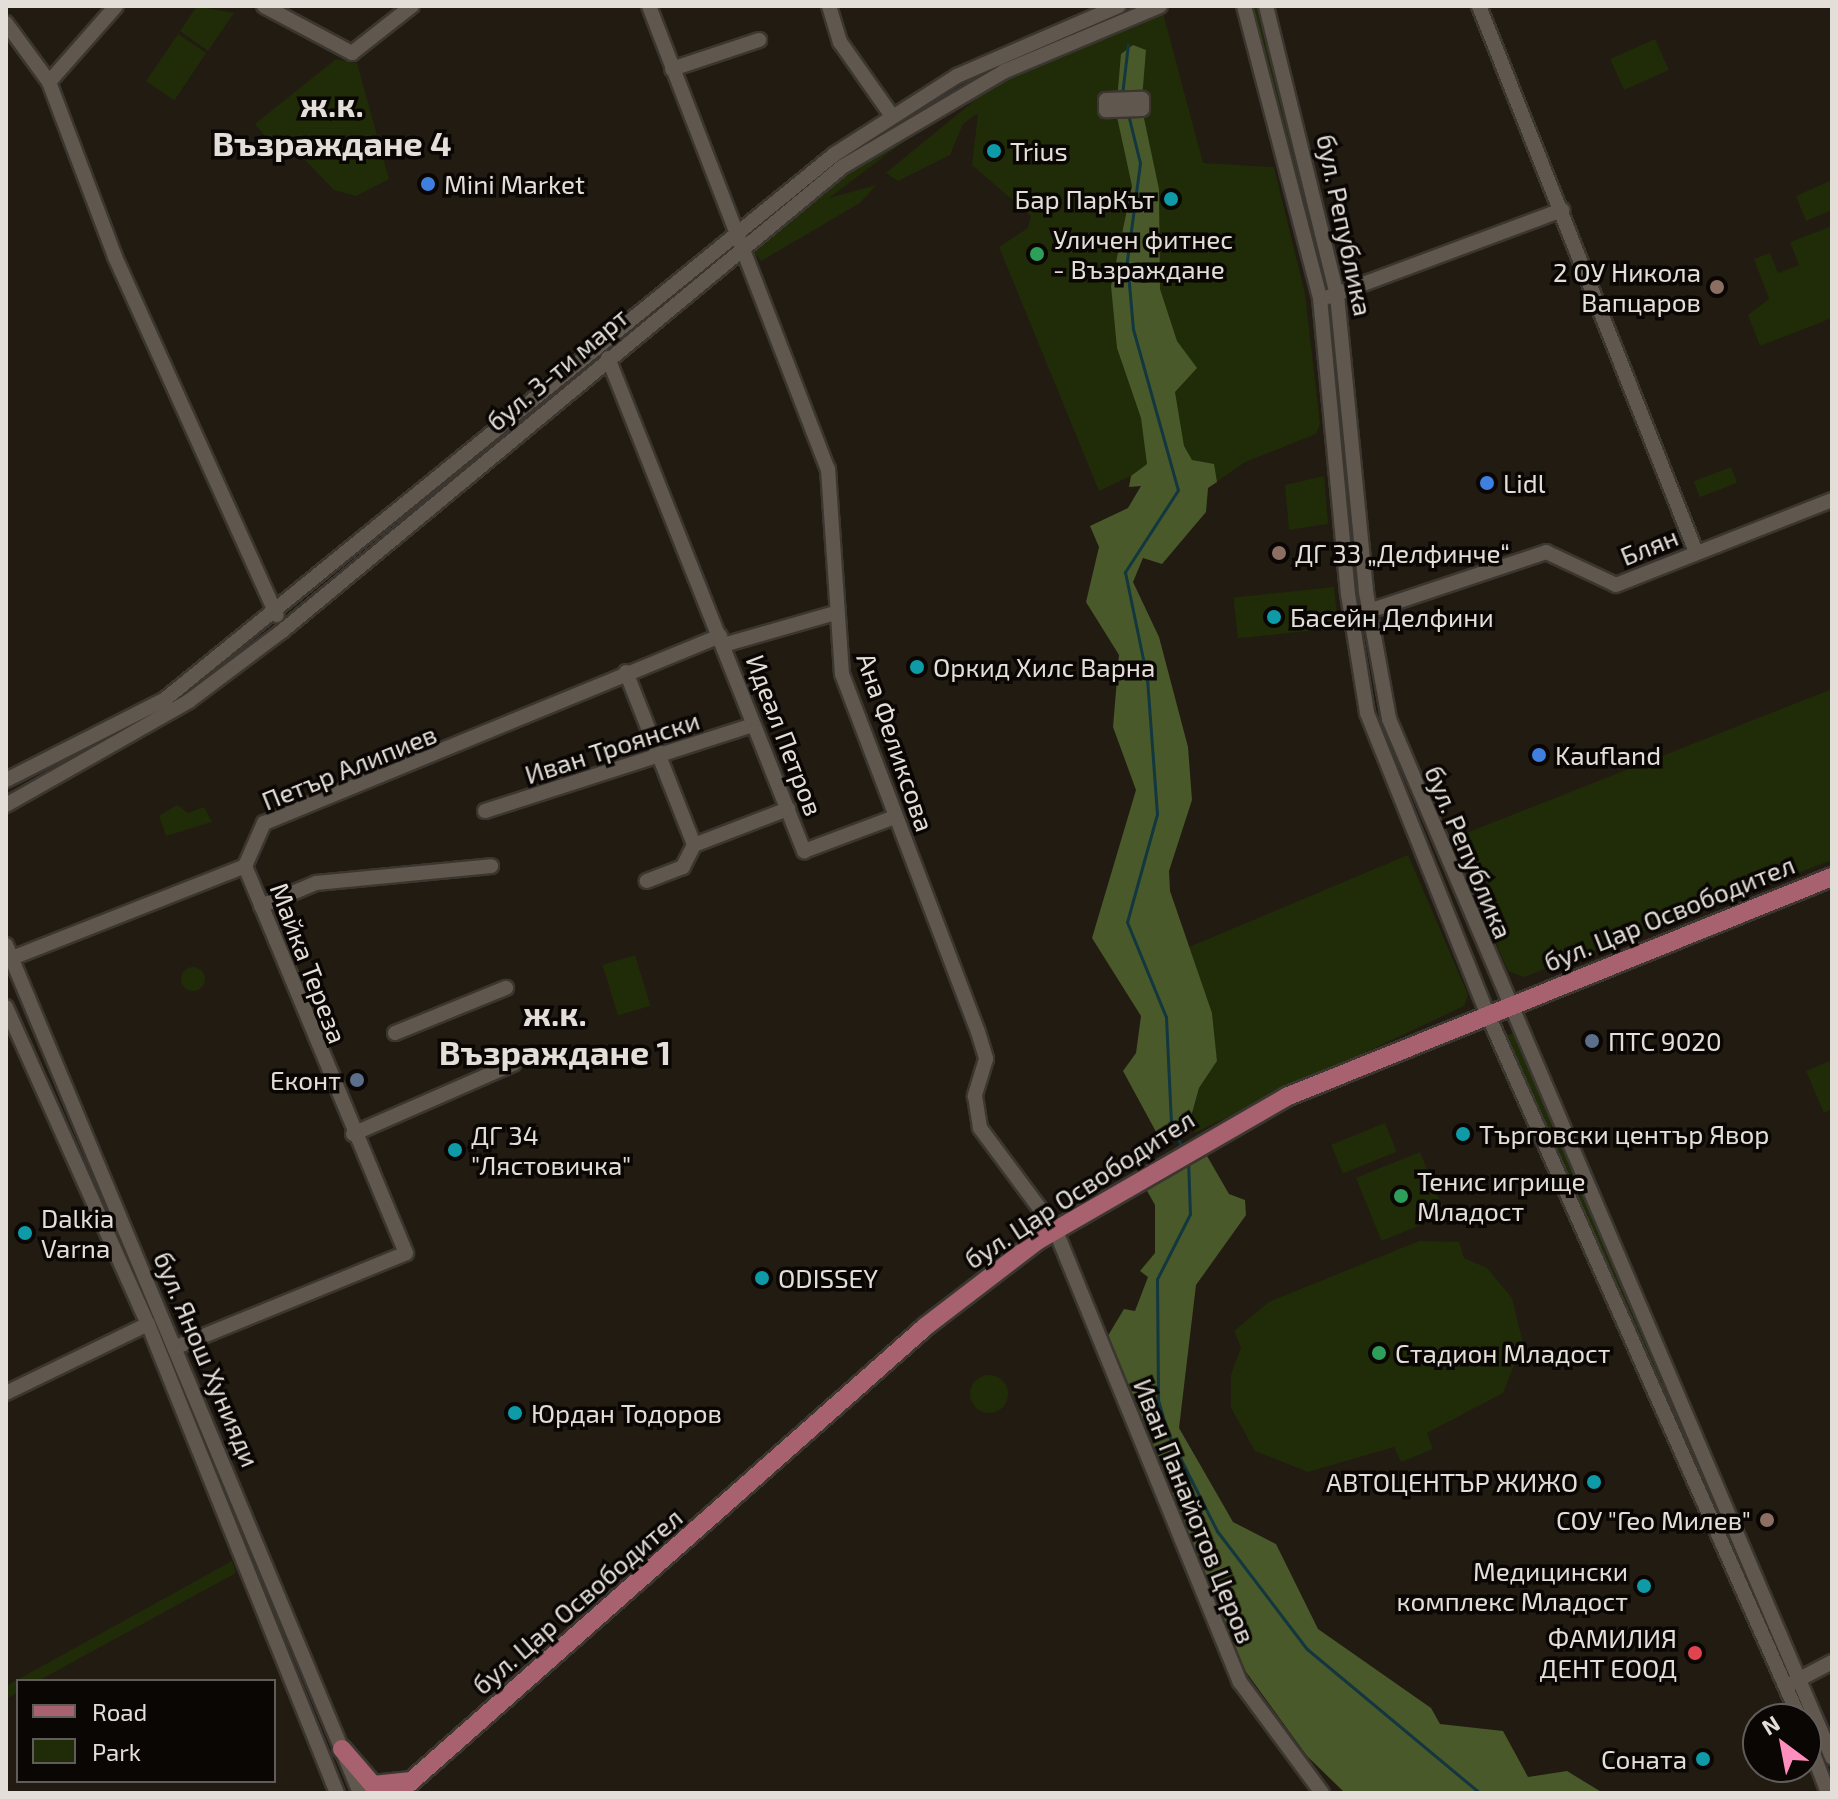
<!DOCTYPE html>
<html>
<head>
<meta charset="utf-8">
<style>
  body { margin:0 }
  #map { position:relative; width:1838px; height:1799px; overflow:hidden; background:#221b12; font-family:"Exo 2",sans-serif }
  div>[style] { position:absolute }
  [style*='--x'] { left:calc(var(--x)*1px); top:calc(var(--y)*1px); width:calc(var(--w)*1px); rotate:calc(var(--a)*1deg) }
  .green>* { inset:0; background:#202b08; transform-origin:0 0 }
  .round { border-radius:50% }
  .forest>* { inset:0; background:#49592a }
  .stream>* { height:3px; margin:-1.5px; padding:0 1.5px; transform-origin:1.5px; border-radius:1.5px; background:#12373f }
  .roads { filter:drop-shadow(2px 0 #3b3630) drop-shadow(-2px 0 #3b3630) drop-shadow(0 2px #3b3630) drop-shadow(0 -2px #3b3630) }
  .minor>* { height:14px; margin:-7px; padding:0 7px; transform-origin:7px; border-radius:7px; background:#60584e }
  .major>* { height:18px; margin:-9px; padding:0 9px; transform-origin:9px; border-radius:9px; background:#a8626f }
  .dots>* { width:22px; height:22px; translate:-50% -50%; box-sizing:border-box; border:4px solid #090604; border-radius:50% }
  span { translate:-50% -50%; white-space:nowrap; text-align:center; line-height:1.15; -webkit-text-stroke:7px #090604; paint-order:stroke }
  .poi-label { font-size:26px; color:#e3ded8 }
  .left { translate:0 -50%; text-align:left }
  .right { translate:-100% -50%; text-align:right }
  .street-label { font-size:26px; color:#e3ded8 }
  .district-label { font-size:34px; color:#e3ded8; font-weight:700 }
  .frame { position:absolute; inset:0; border:8px solid #e3ded8; pointer-events:none }
  .legend { position:absolute; left:16px; top:1679px; width:260px; height:104px; box-sizing:border-box; background:#090604; border:2px solid #605c59; margin:0; padding:10px 14px; list-style:none; font-size:24px; color:#e3ded8 }
  .legend li { display:flex; align-items:center; gap:16px; height:40px }
  .legend b { width:40px; border:2px solid #605c59 }
  .north { position:absolute; left:1742px; top:1703px; width:80px; height:80px; box-sizing:border-box; background:#090604; border:2px solid #605c59; border-radius:50%; rotate:328deg; font-size:22px; font-weight:700; line-height:32px; text-align:center; color:#e3ded8 }
  .north::after { content:''; display:block; margin:auto; width:28px; height:36px; background:#fe8ebc; clip-path:polygon(50% 0,100% 100%,50% 72%,0 100%) }
</style>
</head>
<body>
<div id="map">
  <div class="green">
    <i style="clip-path:polygon(197px 6px,234px 13px,208px 51px,180px 31px)"></i>
    <i style="clip-path:polygon(1244px 6px,1266px 6px,1321px 219px,1294px 180px)"></i>
    <i style="clip-path:polygon(1162px 9px,1203px 163px,1274px 167px,1305px 294px,1320px 424px,1316px 434px,1245px 462px,1208px 488px,1206px 512px,1131px 476px,1099px 491px,999px 247px,1028px 228px,1031px 216px,972px 165px,978px 113px,963px 124px,950px 155px,898px 181px,886px 173px,976px 99px,927px 124px,829px 198px,876px 185px,860px 203px,761px 261px,750px 249px,852px 166px,968px 96px)"></i>
    <i style="left:178px;top:34px;width:34px;height:57px;rotate:34deg"></i>
    <i style="left:1655px;top:39px;width:34px;height:49px;rotate:66deg"></i>
    <i style="clip-path:polygon(336px 59px,357px 63px,389px 179px,356px 196px,334px 190px,301px 156px,273px 146px,255px 124px)"></i>
    <i style="clip-path:polygon(1832px 180px,1832px 210px,1806px 221px,1796px 196px)"></i>
    <i style="clip-path:polygon(1832px 226px,1832px 318px,1760px 346px,1748px 315px,1769px 299px,1754px 259px,1770px 253px,1778px 273px,1799px 265px,1790px 242px)"></i>
    <i style="left:1731px;top:467px;width:17px;height:40px;rotate:69deg"></i>
    <i style="clip-path:polygon(1324px 476px,1328px 524px,1289px 530px,1285px 485px)"></i>
    <i style="left:1334px;top:587px;width:41px;height:101px;rotate:84deg"></i>
    <i style="clip-path:polygon(1832px 689px,1832px 860px,1524px 977px,1508px 971px,1451px 839px)"></i>
    <i style="clip-path:polygon(177px 805px,188px 813px,204px 807px,212px 822px,166px 836px,159px 816px)"></i>
    <i style="clip-path:polygon(1408px 855px,1468px 995px,1464px 1006px,1194px 1133px,1189px 1124px,1199px 1088px,1217px 1061px,1212px 1013px,1189px 947px)"></i>
    <i style="left:635px;top:955px;width:53px;height:34px;rotate:73deg"></i>
    <i class="round" style="left:181px;top:967px;width:24px;height:24px"></i>
    <i style="clip-path:polygon(1518px 1031px,1787px 1650px,1772px 1654px,1499px 1039px)"></i>
    <i style="clip-path:polygon(1832px 1060px,1832px 1109px,1824px 1113px,1806px 1071px)"></i>
    <i style="left:1385px;top:1123px;width:31px;height:58px;rotate:68deg"></i>
    <i style="left:1420px;top:1152px;width:68px;height:69px;rotate:68deg"></i>
    <i style="clip-path:polygon(1419px 1241px,1459px 1242px,1464px 1258px,1487px 1268px,1512px 1298px,1523px 1343px,1503px 1393px,1427px 1433px,1433px 1449px,1401px 1462px,1394px 1447px,1308px 1472px,1255px 1451px,1231px 1408px,1231px 1375px,1241px 1347px,1234px 1331px,1269px 1302px)"></i>
    <i class="round" style="left:970px;top:1375px;width:38px;height:38px"></i>
    <i style="clip-path:polygon(232px 1561px,236px 1573px,38px 1681px,18px 1681px,18px 1692px,6px 1699px,6px 1686px)"></i>
  </div>
  <div class="forest">
    <i style="clip-path:polygon(1133px 45px,1146px 50px,1142px 99px,1117px 100px,1121px 54px)"></i>
    <i style="clip-path:polygon(1142px 109px,1159px 189px,1160px 289px,1177px 341px,1197px 368px,1175px 392px,1184px 446px,1192px 460px,1214px 464px,1217px 482px,1208px 488px,1206px 512px,1162px 564px,1143px 558px,1133px 582px,1159px 637px,1188px 747px,1192px 800px,1169px 871px,1170px 891px,1212px 1013px,1217px 1061px,1199px 1088px,1189px 1124px,1161px 1141px,1123px 1071px,1136px 1053px,1141px 1016px,1092px 938px,1136px 790px,1113px 727px,1119px 655px,1086px 602px,1099px 547px,1090px 526px,1128px 508px,1141px 486px,1129px 487px,1131px 476px,1147px 464px,1141px 418px,1117px 348px,1111px 286px,1132px 186px,1117px 117px)"></i>
    <i style="clip-path:polygon(1203px 1149px,1229px 1194px,1245px 1200px,1246px 1215px,1196px 1285px,1179px 1428px,1233px 1522px,1276px 1544px,1318px 1629px,1431px 1708px,1440px 1724px,1503px 1731px,1528px 1777px,1567px 1771px,1603px 1793px,1345px 1793px,1307px 1756px,1241px 1665px,1106px 1339px,1124px 1309px,1135px 1311px,1148px 1277px,1140px 1271px,1155px 1253px,1155px 1205px,1146px 1189px)"></i>
  </div>
  <div class="stream">
    <i style="--x:1122;--y:95;--w:51;--a:-83.3"></i>
    <i style="--x:1128;--y:114;--w:50;--a:76.2"></i>
    <i style="--x:1140;--y:163;--w:99;--a:97.6"></i>
    <i style="--x:1127;--y:261;--w:68;--a:85"></i>
    <i style="--x:1133;--y:329;--w:167;--a:74.4"></i>
    <i style="--x:1178;--y:490;--w:98;--a:122.9"></i>
    <i style="--x:1125;--y:572;--w:108;--a:78.3"></i>
    <i style="--x:1147;--y:678;--w:136;--a:85.8"></i>
    <i style="--x:1157;--y:814;--w:112;--a:105.5"></i>
    <i style="--x:1127;--y:922;--w:103;--a:67.7"></i>
    <i style="--x:1166;--y:1017;--w:106;--a:87.3"></i>
    <i style="--x:1171;--y:1123;--w:30;--a:66"></i>
    <i style="--x:1188;--y:1160;--w:54;--a:87.9"></i>
    <i style="--x:1190;--y:1214;--w:73;--a:116.9"></i>
    <i style="--x:1157;--y:1279;--w:121;--a:89.5"></i>
    <i style="--x:1158;--y:1400;--w:35;--a:74"></i>
    <i style="--x:1168;--y:1434;--w:109;--a:63.2"></i>
    <i style="--x:1217;--y:1531;--w:148;--a:52.7"></i>
    <i style="--x:1307;--y:1649;--w:225;--a:39.8"></i>
  </div>
  <div class="roads">
    <div class="minor">
      <i style="--x:116;--y:6;--w:101;--a:131.4"></i>
      <i style="--x:49;--y:82;--w:187;--a:69.3"></i>
      <i style="--x:115;--y:257;--w:393;--a:65.7"></i>
      <i style="--x:264;--y:6;--w:100;--a:28.1"></i>
      <i style="--x:352;--y:53;--w:76;--a:-38.1"></i>
      <i style="--x:649;--y:6;--w:496;--a:68.9"></i>
      <i style="--x:828;--y:469;--w:205;--a:86.1"></i>
      <i style="--x:842;--y:674;--w:383;--a:69.2"></i>
      <i style="--x:978;--y:1032;--w:28;--a:73"></i>
      <i style="--x:986;--y:1059;--w:39;--a:107"></i>
      <i style="--x:975;--y:1096;--w:32;--a:81"></i>
      <i style="--x:980;--y:1128;--w:126;--a:53.4"></i>
      <i style="--x:1055;--y:1229;--w:489;--a:67.8"></i>
      <i style="--x:1240;--y:1682;--w:138;--a:53.5"></i>
      <i style="--x:829;--y:6;--w:38;--a:73"></i>
      <i style="--x:840;--y:42;--w:90;--a:54.9"></i>
      <i style="--x:1244;--y:6;--w:302;--a:75.4"></i>
      <i style="--x:1320;--y:298;--w:297;--a:84.6"></i>
      <i style="--x:1348;--y:594;--w:121;--a:80.9"></i>
      <i style="--x:1367;--y:713;--w:323;--a:68.2"></i>
      <i style="--x:1487;--y:1013;--w:772;--a:66.09"></i>
      <i style="--x:1266;--y:6;--w:298;--a:76.2"></i>
      <i style="--x:1337;--y:295;--w:298;--a:84.4"></i>
      <i style="--x:1366;--y:592;--w:129;--a:79.7"></i>
      <i style="--x:1389;--y:719;--w:1129;--a:66.89"></i>
      <i style="--x:1479;--y:6;--w:588;--a:68.33"></i>
      <i style="--x:6;--y:23;--w:73;--a:53.9"></i>
      <i style="--x:672;--y:69;--w:92;--a:-18.4"></i>
      <i style="--x:1142;--y:99;--w:10;--a:90"></i>
      <i style="--x:1142;--y:109;--w:36;--a:178"></i>
      <i style="--x:1106;--y:110;--w:10;--a:-90"></i>
      <i style="--x:1106;--y:100;--w:36;--a:-2"></i>
      <i style="--x:1328;--y:297;--w:250;--a:-20.4"></i>
      <i style="--x:608;--y:358;--w:531;--a:68.32"></i>
      <i style="--x:804;--y:851;--w:97;--a:-20.5"></i>
      <i style="--x:1363;--y:613;--w:193;--a:-18.4"></i>
      <i style="--x:1546;--y:552;--w:77;--a:25.2"></i>
      <i style="--x:1616;--y:585;--w:232;--a:-21.5"></i>
      <i style="--x:723;--y:645;--w:116;--a:-15.9"></i>
      <i style="--x:626;--y:672;--w:186;--a:68.5"></i>
      <i style="--x:694;--y:845;--w:25;--a:117"></i>
      <i style="--x:683;--y:867;--w:39;--a:159"></i>
      <i style="--x:6;--y:780;--w:177;--a:-26.9"></i>
      <i style="--x:164;--y:700;--w:865;--a:-39.14"></i>
      <i style="--x:835;--y:154;--w:145;--a:-32.6"></i>
      <i style="--x:957;--y:76;--w:176;--a:-23.4"></i>
      <i style="--x:6;--y:805;--w:210;--a:-29.6"></i>
      <i style="--x:189;--y:701;--w:115;--a:-36.9"></i>
      <i style="--x:281;--y:632;--w:729;--a:-39.65"></i>
      <i style="--x:842;--y:167;--w:189;--a:-30.5"></i>
      <i style="--x:1005;--y:71;--w:168;--a:-22.8"></i>
      <i style="--x:485;--y:811;--w:281;--a:-17.8"></i>
      <i style="--x:694;--y:845;--w:101;--a:-21"></i>
      <i style="--x:261;--y:906;--w:60;--a:-22.7"></i>
      <i style="--x:316;--y:883;--w:176;--a:-5.5"></i>
      <i style="--x:6;--y:945;--w:919;--a:67.34"></i>
      <i style="--x:12;--y:958;--w:251;--a:-21.5"></i>
      <i style="--x:245;--y:866;--w:47;--a:-66.2"></i>
      <i style="--x:264;--y:823;--w:493;--a:-22.3"></i>
      <i style="--x:6;--y:1007;--w:347;--a:65.9"></i>
      <i style="--x:148;--y:1324;--w:506;--a:68.05"></i>
      <i style="--x:395;--y:1033;--w:120;--a:-22.1"></i>
      <i style="--x:353;--y:1134;--w:175;--a:-23.6"></i>
      <i style="--x:176;--y:1347;--w:248;--a:-22.2"></i>
      <i style="--x:406;--y:1253;--w:419;--a:-112.6"></i>
      <i style="--x:6;--y:1393;--w:158;--a:-25.9"></i>
      <i style="--x:1794;--y:1682;--w:43;--a:-27.8"></i>
      <i style="--x:1806;--y:1735;--w:62;--a:69.2"></i>
    </div>
    <div class="major">
      <i style="--x:342;--y:1749;--w:48;--a:49.3"></i>
      <i style="--x:373;--y:1785;--w:36;--a:-6"></i>
      <i style="--x:398;--y:1793;--w:703;--a:-41.48"></i>
      <i style="--x:925;--y:1327;--w:141;--a:-37.5"></i>
      <i style="--x:1037;--y:1241;--w:288;--a:-30"></i>
      <i style="--x:1286;--y:1097;--w:589;--a:-21.95"></i>
    </div>
  </div>
  <div class="dots">
    <i style="left:994px;top:151px;background:#0f9aa8"></i>
    <i style="left:428px;top:184px;background:#3f7fe0"></i>
    <i style="left:1171px;top:199px;background:#0f9aa8"></i>
    <i style="left:1037px;top:254px;background:#2e9e5b"></i>
    <i style="left:1717px;top:287px;background:#8d6e63"></i>
    <i style="left:1487px;top:483px;background:#3f7fe0"></i>
    <i style="left:1279px;top:553px;background:#8d6e63"></i>
    <i style="left:1274px;top:617px;background:#0f9aa8"></i>
    <i style="left:917px;top:667px;background:#0f9aa8"></i>
    <i style="left:1539px;top:755px;background:#3f7fe0"></i>
    <i style="left:1592px;top:1041px;background:#5c6f8a"></i>
    <i style="left:357px;top:1080px;background:#5c6f8a"></i>
    <i style="left:1463px;top:1134px;background:#0f9aa8"></i>
    <i style="left:455px;top:1150px;background:#0f9aa8"></i>
    <i style="left:1401px;top:1196px;background:#2e9e5b"></i>
    <i style="left:25px;top:1233px;background:#0f9aa8"></i>
    <i style="left:762px;top:1278px;background:#0f9aa8"></i>
    <i style="left:1379px;top:1353px;background:#2e9e5b"></i>
    <i style="left:515px;top:1413px;background:#0f9aa8"></i>
    <i style="left:1594px;top:1482px;background:#0f9aa8"></i>
    <i style="left:1767px;top:1520px;background:#8d6e63"></i>
    <i style="left:1644px;top:1586px;background:#0f9aa8"></i>
    <i style="left:1695px;top:1653px;background:#e0444e"></i>
    <i style="left:1703px;top:1759px;background:#0f9aa8"></i>
  </div>
  <div class="poi-label">
    <span class="left" style="left:1010px;top:151px">Trius</span>
    <span class="left" style="left:444px;top:184px">Mini Market</span>
    <span class="right" style="left:1155px;top:199px">Бар ПарКът</span>
    <span class="left" style="left:1053px;top:254px">Уличен фитнес<br>- Възраждане</span>
    <span class="right" style="left:1701px;top:287px">2 ОУ Никола<br>Вапцаров</span>
    <span class="left" style="left:1503px;top:483px">Lidl</span>
    <span class="left" style="left:1295px;top:553px">ДГ 33 „Делфинче“</span>
    <span class="left" style="left:1290px;top:617px">Басейн Делфини</span>
    <span class="left" style="left:933px;top:667px">Оркид Хилс Варна</span>
    <span class="left" style="left:1555px;top:755px">Kaufland</span>
    <span class="left" style="left:1608px;top:1041px">ПТС 9020</span>
    <span class="right" style="left:341px;top:1080px">Еконт</span>
    <span class="left" style="left:1479px;top:1134px">Търговски център Явор</span>
    <span class="left" style="left:471px;top:1150px">ДГ 34<br>"Лястовичка"</span>
    <span class="left" style="left:1417px;top:1196px">Тенис игрище<br>Младост</span>
    <span class="left" style="left:41px;top:1233px">Dalkia<br>Varna</span>
    <span class="left" style="left:778px;top:1278px">ODISSEY</span>
    <span class="left" style="left:1395px;top:1353px">Стадион Младост</span>
    <span class="left" style="left:531px;top:1413px">Юрдан Тодоров</span>
    <span class="right" style="left:1578px;top:1482px">АВТОЦЕНТЪР ЖИЖО</span>
    <span class="right" style="left:1751px;top:1520px">СОУ "Гео Милев"</span>
    <span class="right" style="left:1628px;top:1586px">Медицински<br>комплекс Младост</span>
    <span class="right" style="left:1677px;top:1653px">ФАМИЛИЯ<br>ДЕНТ ЕООД</span>
    <span class="right" style="left:1687px;top:1759px">Соната</span>
  </div>
  <div class="street-label">
    <span style="left:1345px;top:225px;rotate:78deg">бул. Република</span>
    <span style="left:557px;top:369px;rotate:-40deg">бул. 3-ти март</span>
    <span style="left:1649px;top:546px;rotate:-22deg">Блян</span>
    <span style="left:785px;top:735px;rotate:69deg">Идеал Петров</span>
    <span style="left:896px;top:742px;rotate:71deg">Ана Феликсова</span>
    <span style="left:612px;top:747px;rotate:-18deg">Иван Троянски</span>
    <span style="left:349px;top:767px;rotate:-22deg">Петър Алипиев</span>
    <span style="left:1469px;top:852px;rotate:67deg">бул. Република</span>
    <span style="left:1669px;top:913px;rotate:-22deg">бул. Цар Освободител</span>
    <span style="left:309px;top:963px;rotate:69deg">Майка Тереза</span>
    <span style="left:1079px;top:1189px;rotate:-33deg">бул. Цар Освободител</span>
    <span style="left:207px;top:1359px;rotate:67deg">бул. Янош Хунияди</span>
    <span style="left:1195px;top:1511px;rotate:68deg">Иван Панайотов Церов</span>
    <span style="left:577px;top:1601px;rotate:-41deg">бул. Цар Освободител</span>
  </div>
  <div class="district-label">
    <span style="left:332px;top:123px">ж.к.<br>Възраждане 4</span>
    <span style="left:555px;top:1032px">ж.к.<br>Възраждане 1</span>
  </div>
  <div class="frame"></div>
  <ul class="legend">
  <li><b style="height:10px;background:#a8626f"></b>Road</li>
  <li><b style="height:22px;background:#202b08"></b>Park</li>
  </ul>
  <div class="north">N</div>
</div>
</body>
</html>
